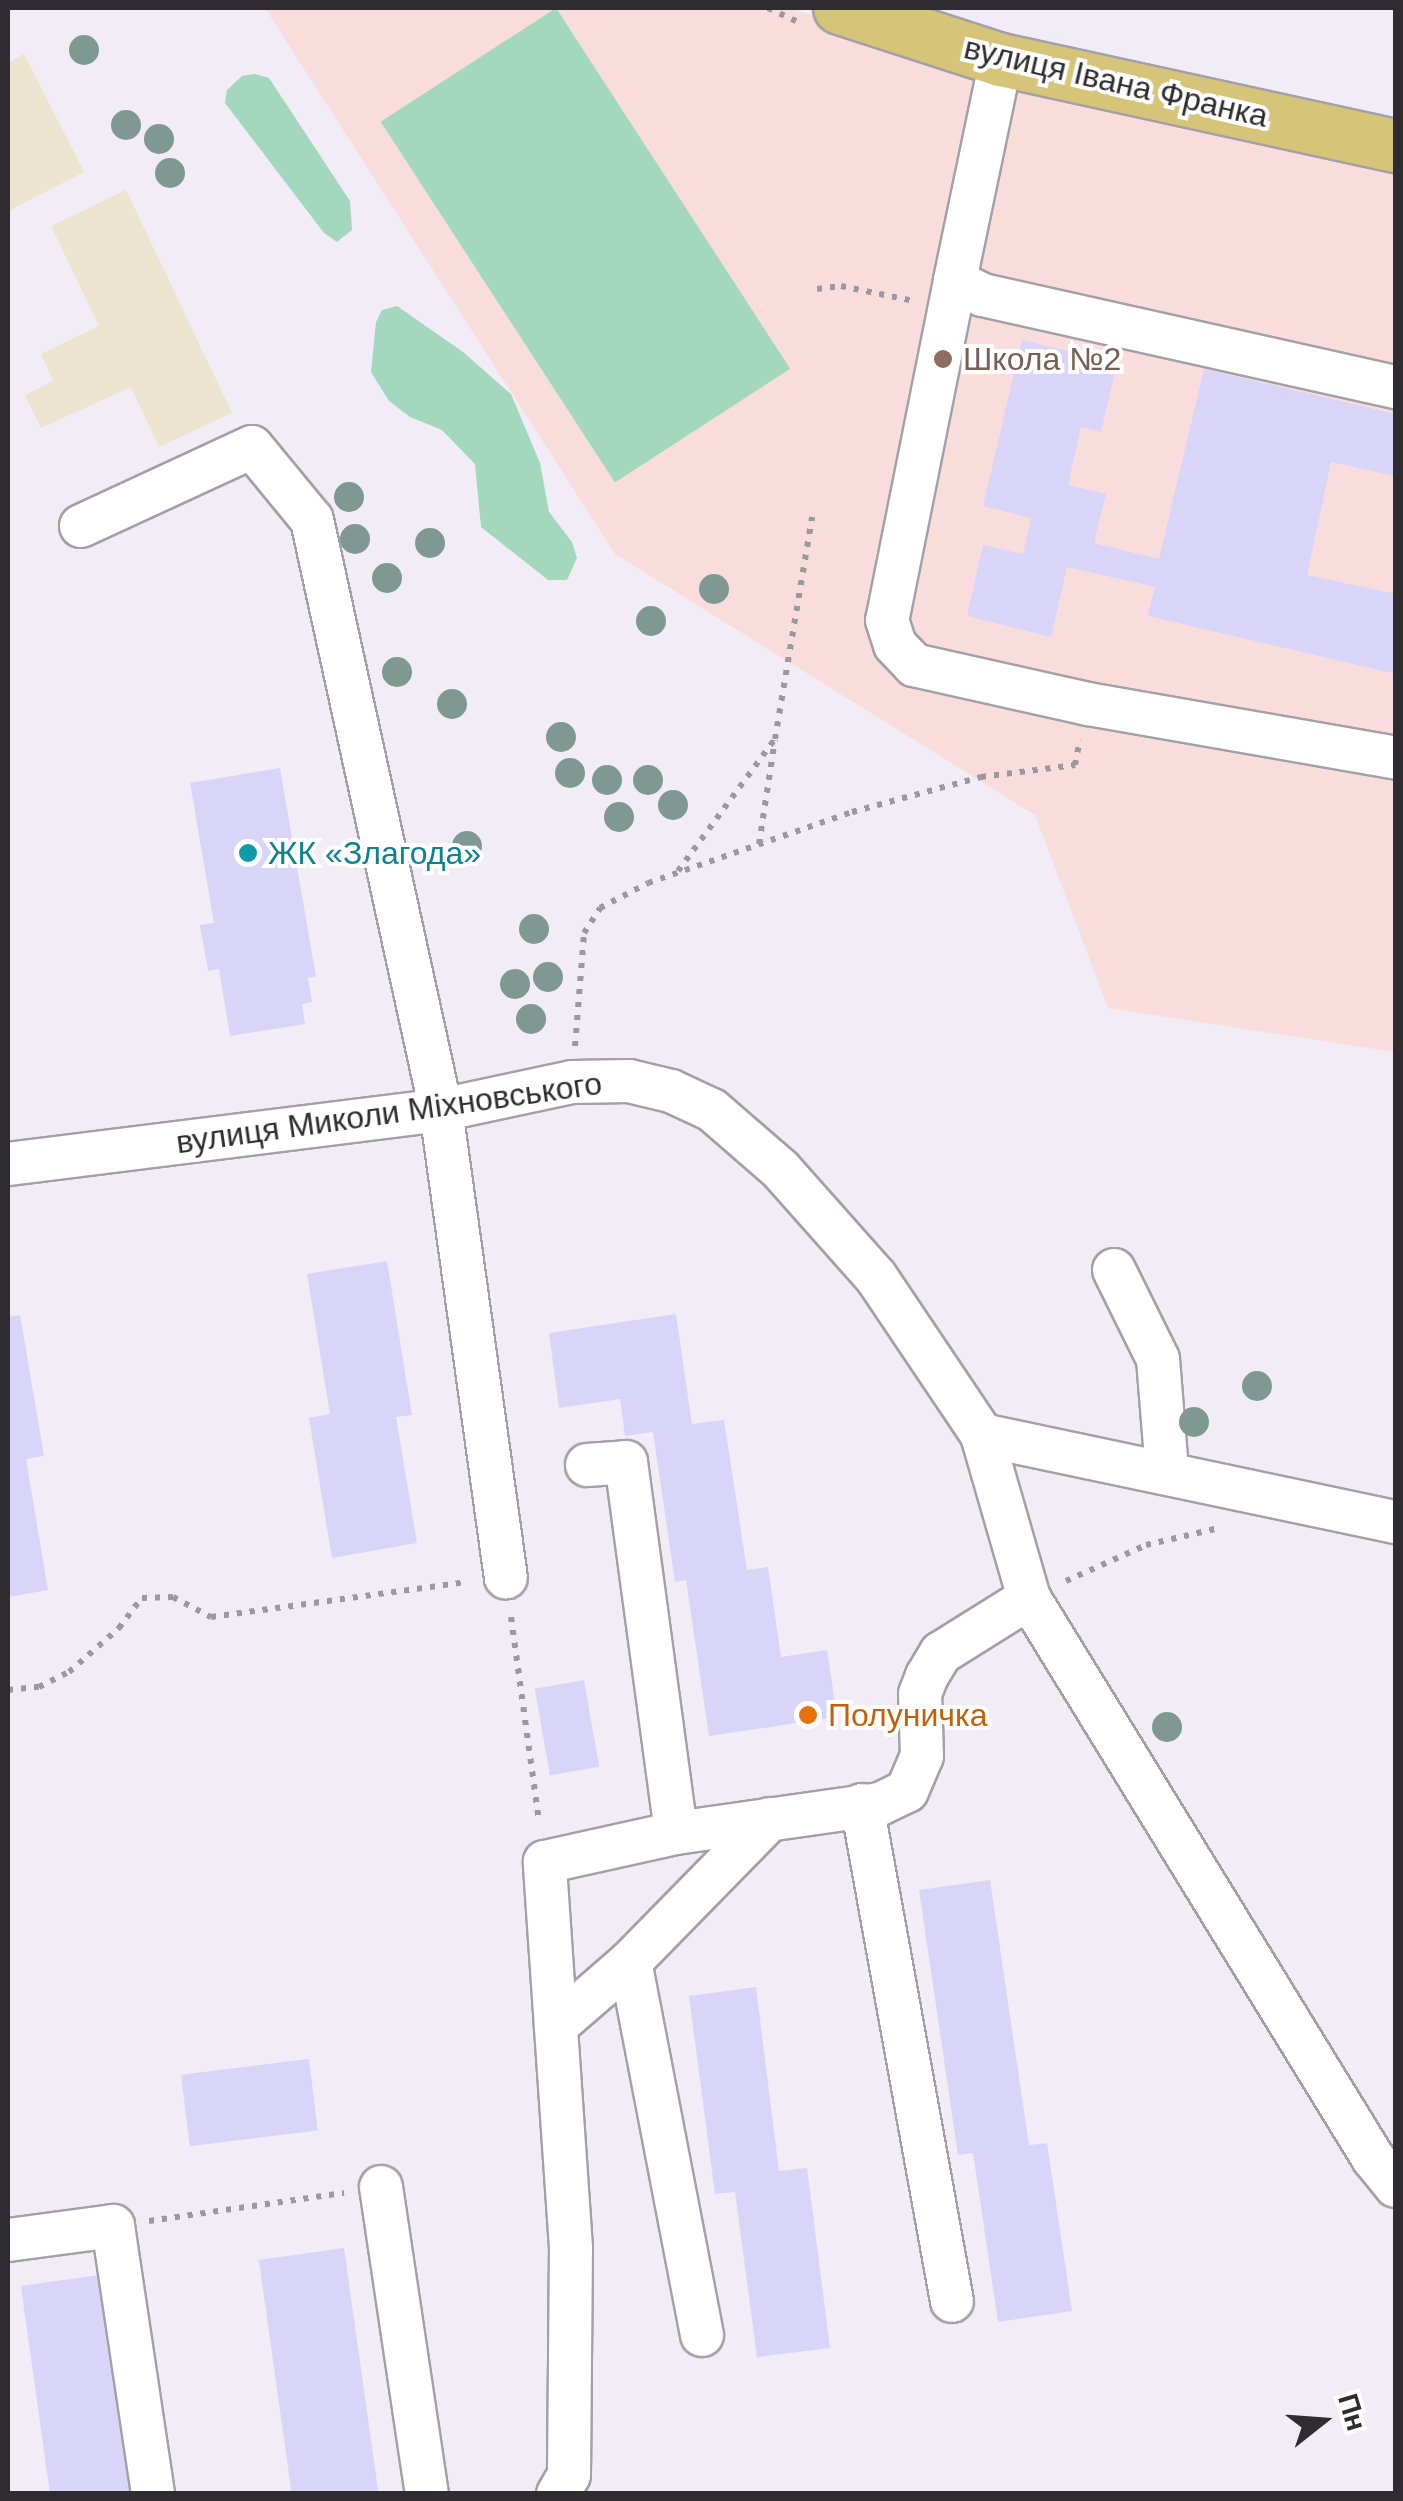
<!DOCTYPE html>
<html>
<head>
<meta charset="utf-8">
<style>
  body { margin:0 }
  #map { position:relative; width:1403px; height:2501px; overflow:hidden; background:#f1ecf6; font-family:Helvetica,sans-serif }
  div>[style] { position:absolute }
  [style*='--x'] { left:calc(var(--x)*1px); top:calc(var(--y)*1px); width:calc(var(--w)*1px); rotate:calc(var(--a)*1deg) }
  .industrial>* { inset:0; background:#ede4cf }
  .education>* { inset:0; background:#f8dddc }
  .green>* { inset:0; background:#a3d8be; transform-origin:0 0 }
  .building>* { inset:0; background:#d9d5f9; transform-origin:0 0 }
  .path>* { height:6px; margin-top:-3px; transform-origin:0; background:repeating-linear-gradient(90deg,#9b989f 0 5px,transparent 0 13px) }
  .roads { filter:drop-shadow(2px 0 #a49fa8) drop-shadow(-2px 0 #a49fa8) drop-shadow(0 2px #a49fa8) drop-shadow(0 -2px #a49fa8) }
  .minor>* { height:42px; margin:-21px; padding:0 21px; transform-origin:21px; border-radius:21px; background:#fff }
  .major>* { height:52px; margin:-26px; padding:0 26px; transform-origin:26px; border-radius:26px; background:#d6c478 }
  .trees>* { width:30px; height:30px; margin:-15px; border-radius:50%; background:#7f9891 }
  .dots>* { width:28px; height:28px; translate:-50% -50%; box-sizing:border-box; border:5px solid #fff; border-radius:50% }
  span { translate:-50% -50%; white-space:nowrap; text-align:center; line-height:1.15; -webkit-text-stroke:8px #fff; paint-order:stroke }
  .street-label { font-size:32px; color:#2e2c30 }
  .education-label { font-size:32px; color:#785e54 }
  .left { translate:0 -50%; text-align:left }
  .culture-label { font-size:32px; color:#0d838f }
  .food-label { font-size:32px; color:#c56008 }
  .frame { position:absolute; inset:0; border:10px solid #2e2c30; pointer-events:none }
  .north { position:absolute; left:1273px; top:2371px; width:100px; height:100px; -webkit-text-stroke:8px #fff; paint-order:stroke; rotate:73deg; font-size:28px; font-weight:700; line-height:40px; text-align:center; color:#2e2c30 }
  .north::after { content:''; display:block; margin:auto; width:35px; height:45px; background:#2e2c30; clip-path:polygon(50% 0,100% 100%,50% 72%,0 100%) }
</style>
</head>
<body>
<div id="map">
  <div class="industrial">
    <i style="clip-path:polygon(24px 54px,84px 172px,8px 211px,8px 63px)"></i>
    <i style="clip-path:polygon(126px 190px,232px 413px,159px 447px,131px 387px,41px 428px,25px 395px,53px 381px,41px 354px,99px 326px,51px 226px)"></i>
  </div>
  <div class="education">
    <i style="clip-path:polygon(265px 8px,789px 8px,997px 77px,1395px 165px,1395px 1052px,1108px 1008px,1035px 815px,615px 554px)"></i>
  </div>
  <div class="green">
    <i style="left:556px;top:8px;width:430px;height:209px;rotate:57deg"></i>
    <i style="clip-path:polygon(255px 74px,269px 78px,350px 201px,352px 230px,337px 242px,324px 233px,225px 103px,227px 90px,242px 76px)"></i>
    <i style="clip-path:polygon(397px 306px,463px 352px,511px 394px,540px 463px,549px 512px,572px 542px,577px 558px,567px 580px,548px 580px,481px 527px,475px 464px,442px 430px,410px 417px,389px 401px,371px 372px,376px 322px,382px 310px)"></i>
  </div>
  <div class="building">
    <i style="clip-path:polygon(1022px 340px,1117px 363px,1101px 432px,1081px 427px,1068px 485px,1106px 494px,1094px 543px,1159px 559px,1204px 369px,1396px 414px,1396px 476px,1331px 462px,1307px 575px,1396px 594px,1396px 674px,1148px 616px,1155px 587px,1067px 567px,1051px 637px,967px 616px,983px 545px,1023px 554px,1031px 518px,983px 506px)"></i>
    <i style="clip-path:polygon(280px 768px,316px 977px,308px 978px,312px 1002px,302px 1004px,305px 1024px,230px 1036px,219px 969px,208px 971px,200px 925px,214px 923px,190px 783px)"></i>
    <i style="clip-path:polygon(387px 1261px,412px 1415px,396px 1417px,417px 1543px,332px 1558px,309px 1418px,330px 1414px,307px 1274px)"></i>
    <i style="clip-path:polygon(676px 1314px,692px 1424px,724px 1420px,747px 1570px,768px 1567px,781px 1657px,827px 1650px,837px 1717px,709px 1736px,686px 1580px,675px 1582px,653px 1432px,625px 1436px,620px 1399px,559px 1408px,549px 1333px)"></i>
    <i style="clip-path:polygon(20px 1315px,44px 1456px,26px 1459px,48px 1590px,8px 1597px,8px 1317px)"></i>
    <i style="left:584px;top:1680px;width:88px;height:50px;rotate:80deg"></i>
    <i style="clip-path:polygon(990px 1880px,1029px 2145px,1047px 2143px,1072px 2311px,998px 2322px,973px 2153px,958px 2155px,919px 1890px)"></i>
    <i style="clip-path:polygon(756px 1987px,779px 2171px,807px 2168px,830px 2348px,757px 2357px,735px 2192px,715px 2194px,689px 1996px)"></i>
    <i style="left:309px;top:2059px;width:72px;height:129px;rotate:83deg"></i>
    <i style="left:344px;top:2248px;width:248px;height:86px;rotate:82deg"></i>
    <i style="left:106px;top:2274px;width:222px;height:86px;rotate:82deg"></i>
  </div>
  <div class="path">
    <i style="--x:768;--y:8;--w:35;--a:25"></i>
    <i style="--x:817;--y:289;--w:24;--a:-7"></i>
    <i style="--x:841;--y:286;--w:75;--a:11.6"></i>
    <i style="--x:759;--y:844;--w:105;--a:-81.3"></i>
    <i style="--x:678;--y:871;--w:164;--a:-53.7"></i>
    <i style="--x:775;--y:739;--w:225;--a:-80.5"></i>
    <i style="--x:575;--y:1046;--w:113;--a:-85.4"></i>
    <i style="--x:584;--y:933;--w:30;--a:-57"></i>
    <i style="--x:600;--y:908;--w:54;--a:-27.5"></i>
    <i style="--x:648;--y:883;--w:216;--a:-19.2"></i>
    <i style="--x:852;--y:812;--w:134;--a:-15.2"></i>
    <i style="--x:981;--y:777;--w:95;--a:-7.3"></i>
    <i style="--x:1075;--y:765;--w:26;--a:-79"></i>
    <i style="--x:1066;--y:1581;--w:88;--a:-24.2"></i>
    <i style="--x:1146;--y:1545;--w:75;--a:-13.1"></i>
    <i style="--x:511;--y:1617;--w:207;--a:82.2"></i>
    <i style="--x:8;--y:1690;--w:31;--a:-6"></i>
    <i style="--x:39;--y:1687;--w:34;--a:-27"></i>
    <i style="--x:69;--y:1672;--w:67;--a:-41.3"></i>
    <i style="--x:119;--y:1628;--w:38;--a:-53"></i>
    <i style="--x:142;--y:1598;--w:31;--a:-2"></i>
    <i style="--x:173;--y:1597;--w:43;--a:27.8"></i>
    <i style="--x:211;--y:1617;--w:259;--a:-7.8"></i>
    <i style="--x:149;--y:2221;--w:197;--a:-8.2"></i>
  </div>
  <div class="roads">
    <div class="minor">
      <i style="--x:1001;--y:60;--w:226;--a:101.8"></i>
      <i style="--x:955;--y:281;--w:31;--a:27"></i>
      <i style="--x:983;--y:295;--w:423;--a:12.6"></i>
      <i style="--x:955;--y:281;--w:346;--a:101.3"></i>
      <i style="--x:887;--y:620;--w:26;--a:72"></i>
      <i style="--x:895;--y:645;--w:28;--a:46"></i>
      <i style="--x:914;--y:665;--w:178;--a:12.6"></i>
      <i style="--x:1088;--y:704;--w:313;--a:9.9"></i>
      <i style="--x:81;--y:526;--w:188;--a:-24.8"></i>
      <i style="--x:252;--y:447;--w:94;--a:50.6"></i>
      <i style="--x:312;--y:520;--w:604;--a:77.67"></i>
      <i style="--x:441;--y:1110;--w:472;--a:82.1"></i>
      <i style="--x:8;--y:1164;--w:436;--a:-7.1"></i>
      <i style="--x:441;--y:1110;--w:134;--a:-12.1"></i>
      <i style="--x:572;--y:1082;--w:57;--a:-1"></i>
      <i style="--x:629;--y:1081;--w:43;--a:13.4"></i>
      <i style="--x:671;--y:1091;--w:45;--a:24.9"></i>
      <i style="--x:712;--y:1110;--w:91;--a:41"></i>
      <i style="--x:781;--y:1170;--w:143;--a:48.4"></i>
      <i style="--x:876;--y:1277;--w:190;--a:56.1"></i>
      <i style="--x:982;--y:1435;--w:170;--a:73.9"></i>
      <i style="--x:1029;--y:1598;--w:657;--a:58.44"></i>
      <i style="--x:1373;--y:2158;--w:36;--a:51"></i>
      <i style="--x:1114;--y:1270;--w:99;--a:63.7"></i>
      <i style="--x:1158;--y:1359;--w:112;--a:85.4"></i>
      <i style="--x:982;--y:1435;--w:423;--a:11.9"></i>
      <i style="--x:587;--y:1465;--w:39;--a:-4"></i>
      <i style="--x:626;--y:1462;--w:374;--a:82.3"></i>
      <i style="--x:862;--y:1805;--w:504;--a:79.72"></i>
      <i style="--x:556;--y:2026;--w:98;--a:-40.9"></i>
      <i style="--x:381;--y:2187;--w:310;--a:81.5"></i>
      <i style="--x:8;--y:2240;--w:106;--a:-7.6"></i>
      <i style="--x:113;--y:2226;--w:271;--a:81.5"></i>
      <i style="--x:702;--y:2335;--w:380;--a:-100.9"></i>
      <i style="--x:630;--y:1962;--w:200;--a:-45.6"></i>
      <i style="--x:558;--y:2494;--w:22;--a:-60"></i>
      <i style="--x:569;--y:2475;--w:227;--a:-89.5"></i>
      <i style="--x:571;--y:2248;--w:387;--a:-93.9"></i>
      <i style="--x:545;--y:1862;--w:134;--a:-12.5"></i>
      <i style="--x:676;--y:1833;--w:206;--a:-8.1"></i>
      <i style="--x:880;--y:1804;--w:30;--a:-26"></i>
      <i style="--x:907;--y:1791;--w:38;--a:-67"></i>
      <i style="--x:922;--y:1756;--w:62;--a:-91.8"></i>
      <i style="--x:920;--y:1694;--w:19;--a:-69"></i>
      <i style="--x:927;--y:1676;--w:27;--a:-59"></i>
      <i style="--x:941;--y:1653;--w:104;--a:-32"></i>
    </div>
    <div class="major">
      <i style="--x:840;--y:8;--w:169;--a:17.9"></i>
      <i style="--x:1001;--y:60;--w:404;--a:12.3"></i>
    </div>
  </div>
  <div class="trees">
    <i style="left:84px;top:50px"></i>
    <i style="left:126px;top:125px"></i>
    <i style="left:159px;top:139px"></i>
    <i style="left:170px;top:173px"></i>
    <i style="left:349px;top:497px"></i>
    <i style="left:355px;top:539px"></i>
    <i style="left:430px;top:543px"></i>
    <i style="left:387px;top:578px"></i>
    <i style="left:714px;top:589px"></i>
    <i style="left:651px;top:621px"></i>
    <i style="left:397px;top:672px"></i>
    <i style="left:452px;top:704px"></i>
    <i style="left:561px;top:737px"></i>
    <i style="left:570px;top:773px"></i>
    <i style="left:607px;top:780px"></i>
    <i style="left:648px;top:780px"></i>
    <i style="left:673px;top:805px"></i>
    <i style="left:619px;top:817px"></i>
    <i style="left:467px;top:846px"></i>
    <i style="left:534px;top:929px"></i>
    <i style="left:548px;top:977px"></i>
    <i style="left:515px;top:984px"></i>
    <i style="left:531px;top:1019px"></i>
    <i style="left:1257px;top:1386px"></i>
    <i style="left:1194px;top:1422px"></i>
    <i style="left:1167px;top:1727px"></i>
  </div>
  <div class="dots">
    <i style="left:943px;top:359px;background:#8d6e63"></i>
    <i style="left:248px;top:853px;background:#0f9aa8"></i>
    <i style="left:808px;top:1715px;background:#e8710a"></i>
  </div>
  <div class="street-label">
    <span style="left:1116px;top:82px;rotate:13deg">вулиця Івана Франка</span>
    <span style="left:389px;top:1113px;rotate:-8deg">вулиця Миколи Міхновського</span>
  </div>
  <div class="education-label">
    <span class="left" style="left:963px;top:359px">Школа №2</span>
  </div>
  <div class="culture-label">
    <span class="left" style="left:268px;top:853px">ЖК «Злагода»</span>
  </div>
  <div class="food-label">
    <span class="left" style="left:828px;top:1715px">Полуничка</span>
  </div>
  <div class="frame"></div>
  <div class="north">Пн</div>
</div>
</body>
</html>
